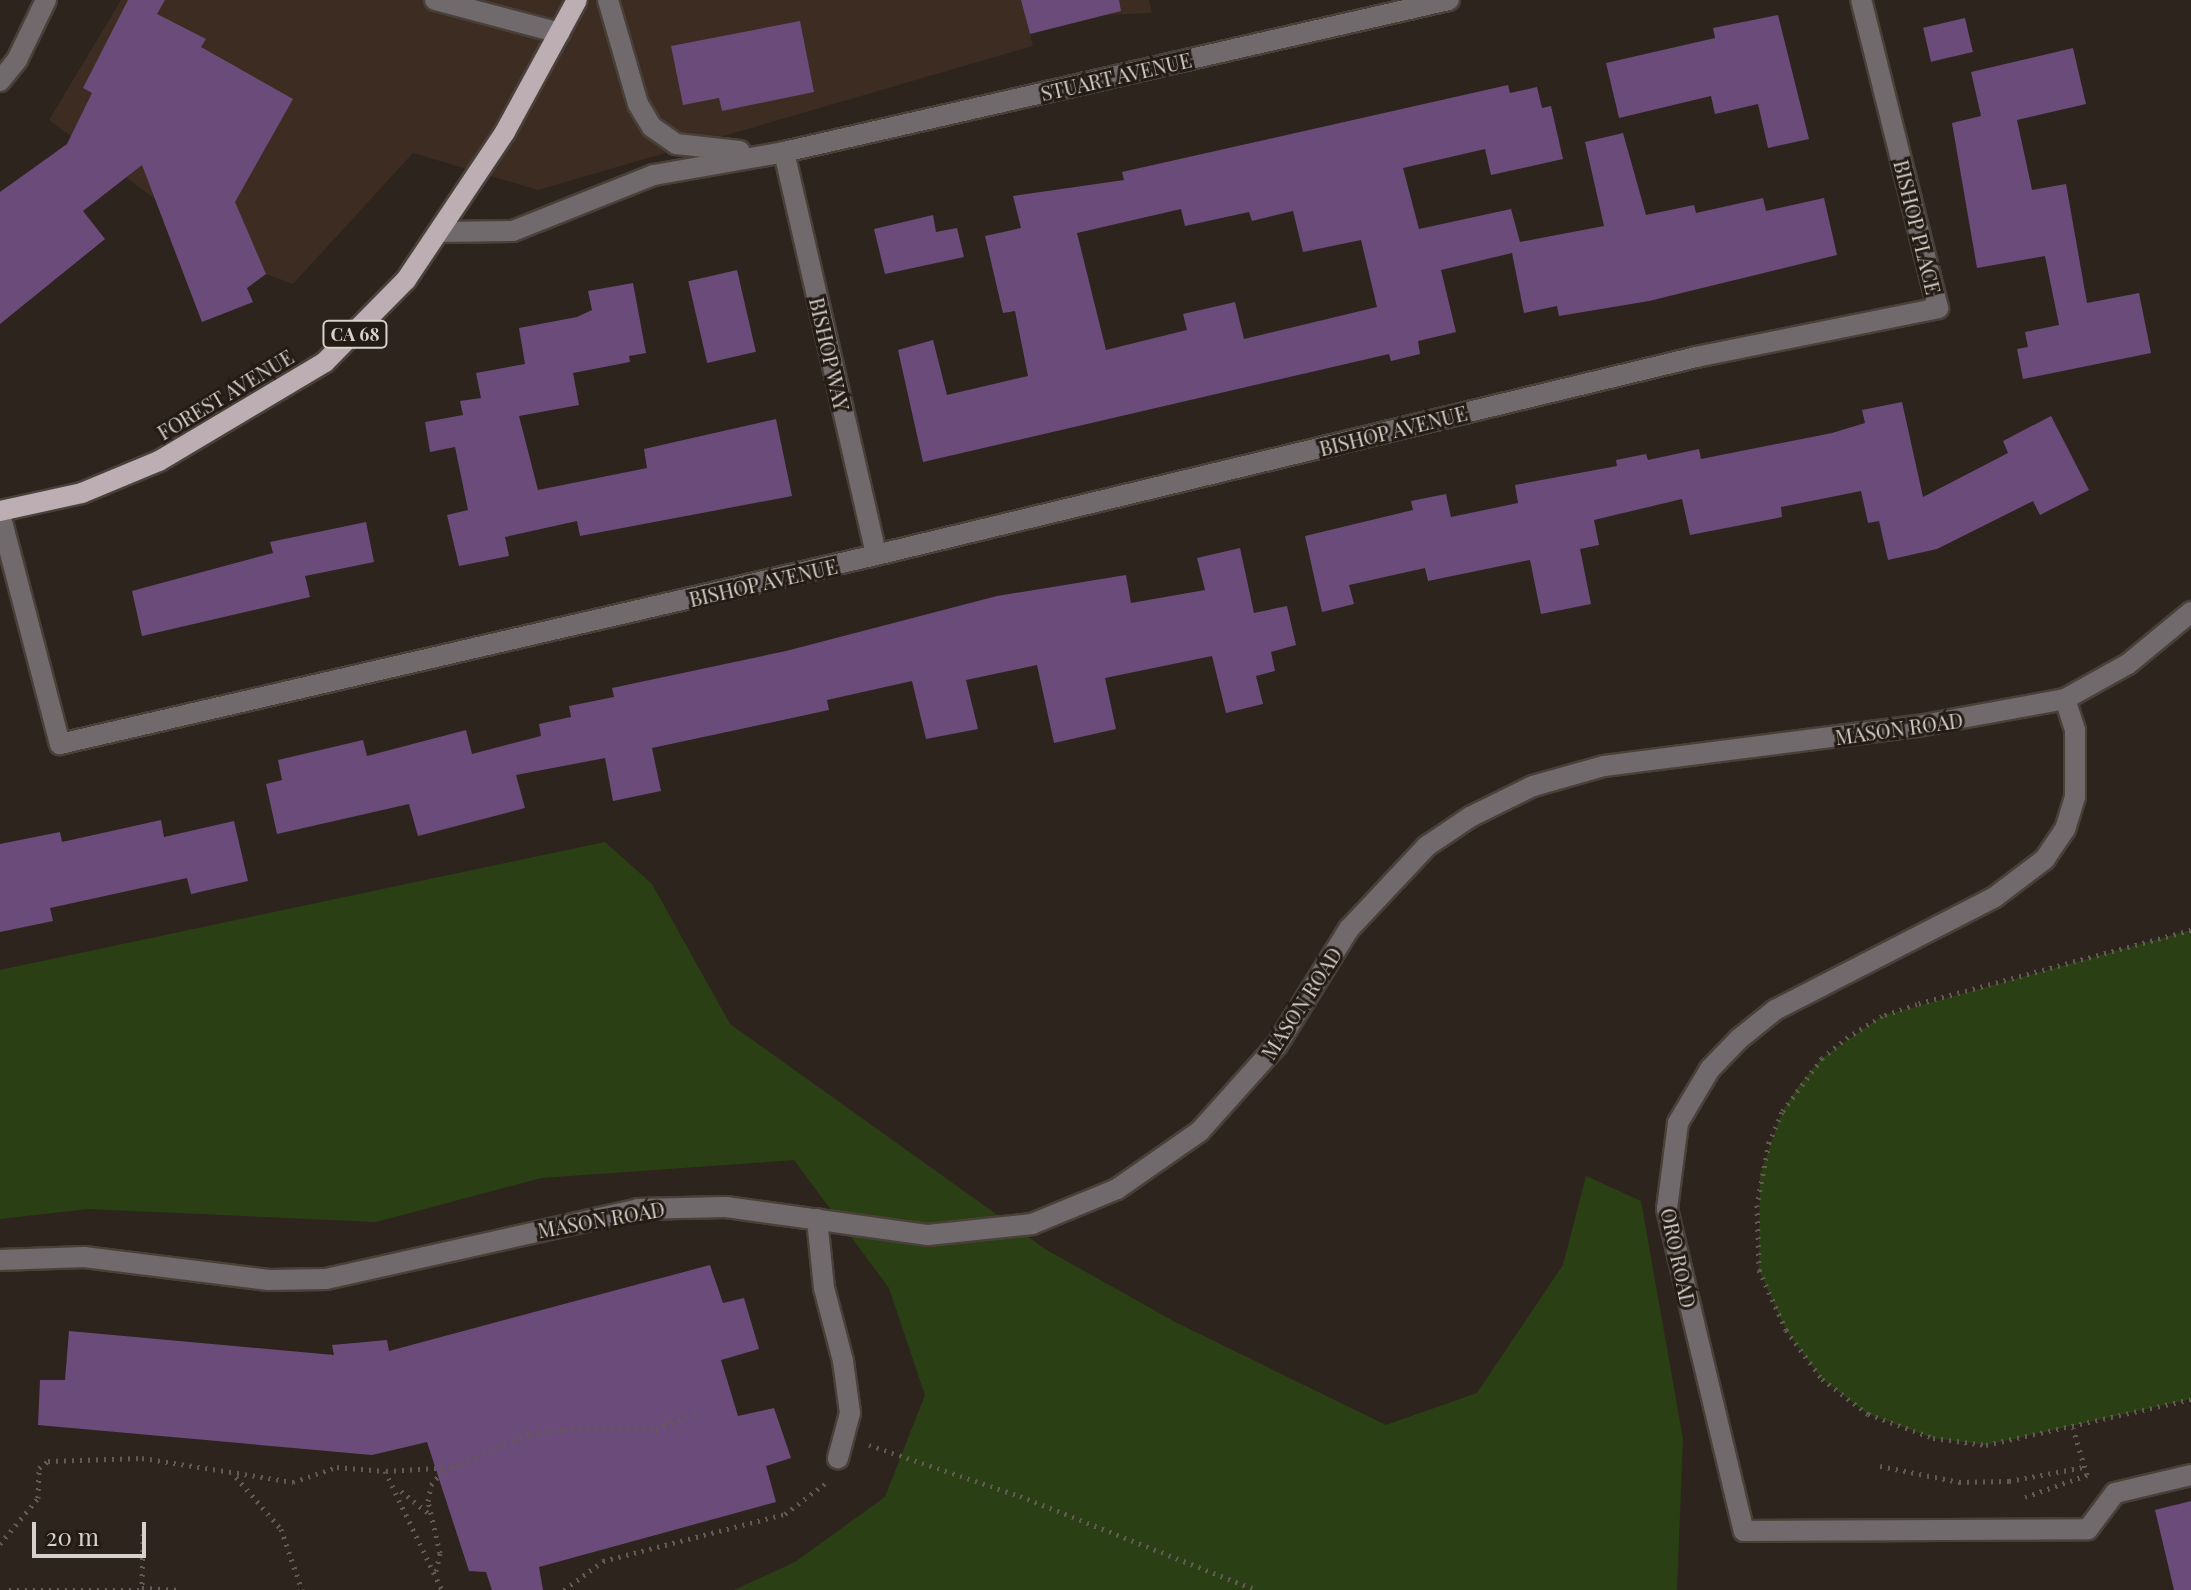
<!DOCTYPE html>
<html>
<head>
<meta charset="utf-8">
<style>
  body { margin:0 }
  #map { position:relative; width:2191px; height:1590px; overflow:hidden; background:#2e241e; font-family:"Playfair Display",serif }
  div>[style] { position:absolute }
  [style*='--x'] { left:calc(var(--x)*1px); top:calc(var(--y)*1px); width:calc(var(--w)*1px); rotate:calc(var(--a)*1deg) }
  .built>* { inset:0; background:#3c2c22 }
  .green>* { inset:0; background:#2a4014 }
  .building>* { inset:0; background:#6b4b79; transform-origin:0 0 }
  .path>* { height:5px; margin-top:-2.5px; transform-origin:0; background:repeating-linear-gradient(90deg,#635a55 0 2px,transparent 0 8px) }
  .roads { filter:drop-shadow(2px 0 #49403a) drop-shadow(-2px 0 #49403a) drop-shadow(0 2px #49403a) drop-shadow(0 -2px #49403a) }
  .minor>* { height:20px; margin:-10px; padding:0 10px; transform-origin:10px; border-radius:10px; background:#716a6c }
  .major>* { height:20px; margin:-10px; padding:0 10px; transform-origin:10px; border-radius:10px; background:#bcaeb2 }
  span { translate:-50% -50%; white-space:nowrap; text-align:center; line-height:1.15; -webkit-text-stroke:6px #241b14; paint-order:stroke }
  .shield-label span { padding:2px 6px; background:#241b14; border:2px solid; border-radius:6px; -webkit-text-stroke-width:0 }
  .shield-label { font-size:18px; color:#d7d0cc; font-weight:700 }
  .street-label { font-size:20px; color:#d7d0cc }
  .scale { position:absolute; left:32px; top:1522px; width:114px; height:36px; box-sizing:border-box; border:4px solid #d7d0cc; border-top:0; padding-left:10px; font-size:24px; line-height:28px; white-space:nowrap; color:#d7d0cc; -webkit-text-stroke:6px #241b14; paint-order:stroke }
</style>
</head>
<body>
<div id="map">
  <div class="built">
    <i style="clip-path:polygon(121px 0,1149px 0,1152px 13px,1102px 15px,1030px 34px,1033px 46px,538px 190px,413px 153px,293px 284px,266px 274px,202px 322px,155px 199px,49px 120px)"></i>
  </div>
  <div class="green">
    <i style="clip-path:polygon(605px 842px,652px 884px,730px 1024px,1045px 1249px,1177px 1323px,1386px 1425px,1477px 1393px,1563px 1265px,1586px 1176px,1641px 1201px,1683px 1439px,1677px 1590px,734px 1590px,795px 1562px,885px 1497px,925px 1395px,889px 1288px,794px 1160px,541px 1178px,376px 1222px,88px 1209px,0 1219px,0 970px)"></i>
    <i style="clip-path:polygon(2191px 930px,2191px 1399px,1986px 1445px,1933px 1438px,1868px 1414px,1822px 1379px,1786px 1330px,1759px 1270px,1760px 1175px,1782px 1112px,1800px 1084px,1822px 1058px,1882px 1016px)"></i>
  </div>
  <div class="building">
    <i style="clip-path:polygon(128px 0,165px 0,157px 14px,206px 39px,201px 47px,293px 99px,235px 202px,266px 274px,247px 288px,253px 302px,202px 322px,142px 165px,83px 211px,105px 239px,0 324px,0 192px,67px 144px,92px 93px,83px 88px)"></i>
    <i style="clip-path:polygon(1021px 0,1119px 0,1121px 11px,1030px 34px)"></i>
    <i style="clip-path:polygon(1778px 15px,1809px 139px,1768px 148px,1758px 104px,1715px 114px,1711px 96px,1619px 118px,1606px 63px,1715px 38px,1713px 28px)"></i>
    <i style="left:1965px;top:18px;width:35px;height:43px;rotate:77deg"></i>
    <i style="clip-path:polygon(800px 21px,814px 92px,722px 111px,719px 98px,683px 105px,671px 46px)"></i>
    <i style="clip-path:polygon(2073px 48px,2086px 104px,2017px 120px,2032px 190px,2066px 184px,2087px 303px,2139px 293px,2151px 353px,2023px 379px,2017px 349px,2028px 347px,2025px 332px,2059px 325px,2045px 256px,1977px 268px,1952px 123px,1981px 116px,1971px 72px)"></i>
    <i style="clip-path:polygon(evenodd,1508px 85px,1510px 93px,1537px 87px,1542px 108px,1551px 106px,1563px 159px,1491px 175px,1485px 149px,1403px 168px,1419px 229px,1511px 209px,1520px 242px,1604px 226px,1585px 142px,1623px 133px,1646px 215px,1694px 205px,1696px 213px,1763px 198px,1766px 211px,1824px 198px,1837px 255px,1649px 301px,1559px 316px,1557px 306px,1524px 313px,1512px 253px,1441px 270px,1456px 332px,1418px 341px,1420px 354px,1391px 361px,1389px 354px,923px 462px,898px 350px,933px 340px,947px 395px,1028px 376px,1015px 311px,1003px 313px,985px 236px,1021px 228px,1013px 196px,1124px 180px,1122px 172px,1508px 85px,1181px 209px,1185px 226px,1249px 212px,1252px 221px,1293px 211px,1303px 252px,1361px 240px,1377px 307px,1244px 339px,1235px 302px,1183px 314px,1187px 330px,1106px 350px,1077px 233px,1181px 209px)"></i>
    <i style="clip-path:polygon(933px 215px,936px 232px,957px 228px,964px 257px,885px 274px,874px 229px)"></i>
    <i style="left:737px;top:270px;width:84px;height:50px;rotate:77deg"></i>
    <i style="clip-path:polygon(633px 283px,646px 353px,629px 356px,630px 362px,573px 373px,579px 405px,519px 416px,538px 490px,647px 468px,644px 449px,776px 419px,792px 496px,580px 536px,577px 521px,505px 537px,509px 556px,459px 566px,447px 515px,468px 510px,455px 447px,430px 452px,425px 422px,463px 415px,460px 401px,481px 398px,476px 373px,525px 364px,519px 328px,577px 317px,592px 310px,588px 291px)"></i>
    <i style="clip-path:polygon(1902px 402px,1923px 497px,2008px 453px,2003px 441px,2051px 416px,2089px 490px,2040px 515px,2033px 501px,1937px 549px,1888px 560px,1879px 521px,1868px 523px,1861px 491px,1781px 507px,1782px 517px,1690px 535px,1682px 499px,1594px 520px,1599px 545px,1580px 549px,1591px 604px,1541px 614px,1530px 560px,1428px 581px,1425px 568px,1349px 585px,1354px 604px,1322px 612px,1305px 536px,1413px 510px,1411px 501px,1446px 494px,1451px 517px,1518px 503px,1515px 485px,1617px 466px,1616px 460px,1646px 454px,1648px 460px,1699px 449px,1701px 459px,1832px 433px,1865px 423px,1862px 410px)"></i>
    <i style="clip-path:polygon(366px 522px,374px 562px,305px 576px,310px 597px,142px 636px,132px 591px,273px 553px,270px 542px)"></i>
    <i style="clip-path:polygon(1240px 548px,1254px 613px,1287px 606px,1296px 645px,1271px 652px,1275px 671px,1256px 676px,1263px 704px,1226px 713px,1212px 656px,1105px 678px,1116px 729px,1054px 743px,1037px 665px,966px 680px,978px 729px,926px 739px,912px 681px,827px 700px,829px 710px,652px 748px,661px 791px,613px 801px,605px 758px,516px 775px,525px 808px,418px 836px,409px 804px,277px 834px,266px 784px,282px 780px,278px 760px,363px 740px,367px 756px,466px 730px,472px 754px,541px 736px,539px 724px,571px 717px,569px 706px,614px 697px,612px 688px,786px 651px,997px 596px,1126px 575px,1131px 603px,1205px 590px,1197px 558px)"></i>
    <i style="clip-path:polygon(161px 820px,164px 837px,234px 821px,248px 881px,191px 894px,187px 878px,50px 908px,53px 921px,0 932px,0 844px,60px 832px,62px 842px)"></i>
    <i style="clip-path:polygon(710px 1265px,723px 1303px,744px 1298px,759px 1349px,721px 1360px,738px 1416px,774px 1408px,791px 1458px,766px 1466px,776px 1502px,539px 1567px,543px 1590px,492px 1590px,486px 1572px,469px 1571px,427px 1442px,372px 1455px,38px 1425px,40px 1380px,65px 1380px,69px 1331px,334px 1355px,332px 1345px,387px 1340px,389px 1351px)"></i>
    <i style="clip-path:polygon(2191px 1501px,2191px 1590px,2174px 1590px,2155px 1510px)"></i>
  </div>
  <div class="path">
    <i style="--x:2191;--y:930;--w:284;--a:164.9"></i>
    <i style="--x:1917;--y:1004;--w:37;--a:161"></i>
    <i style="--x:1882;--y:1016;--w:40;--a:148"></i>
    <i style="--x:1848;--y:1037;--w:33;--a:141"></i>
    <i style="--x:1822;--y:1058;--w:67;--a:126.5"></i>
    <i style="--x:1782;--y:1112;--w:33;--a:113"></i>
    <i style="--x:1769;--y:1142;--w:64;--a:100.8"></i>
    <i style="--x:1757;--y:1205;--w:65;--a:88.2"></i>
    <i style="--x:1759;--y:1270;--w:66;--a:65.8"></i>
    <i style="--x:1786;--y:1330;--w:61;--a:53.7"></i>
    <i style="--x:1822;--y:1379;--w:58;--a:37.3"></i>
    <i style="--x:1868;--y:1414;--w:69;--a:20.3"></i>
    <i style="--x:1933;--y:1438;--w:53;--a:7.5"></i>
    <i style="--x:1986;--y:1445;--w:210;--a:-12.6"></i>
    <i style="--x:869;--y:1445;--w:159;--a:18.7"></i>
    <i style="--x:1020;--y:1496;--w:254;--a:21.7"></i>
    <i style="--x:1880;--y:1466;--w:81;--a:11.4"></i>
    <i style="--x:1959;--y:1482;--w:50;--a:-1.1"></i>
    <i style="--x:2009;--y:1481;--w:76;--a:-10.6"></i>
    <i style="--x:386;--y:1471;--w:67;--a:-3.4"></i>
    <i style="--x:453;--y:1467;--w:83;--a:-23.5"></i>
    <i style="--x:529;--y:1434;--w:35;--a:-8"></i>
    <i style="--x:564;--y:1429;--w:92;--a:0"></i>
    <i style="--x:656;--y:1429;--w:45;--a:-20.9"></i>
    <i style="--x:236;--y:1477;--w:69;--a:49.1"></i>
    <i style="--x:281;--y:1529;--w:65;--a:71"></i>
    <i style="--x:401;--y:1491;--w:38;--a:39"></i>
    <i style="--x:2025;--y:1497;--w:66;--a:-19.5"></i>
    <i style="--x:2087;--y:1475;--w:49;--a:-106.6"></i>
    <i style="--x:143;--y:1534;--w:54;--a:91.1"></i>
    <i style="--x:142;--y:1588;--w:40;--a:2.9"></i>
    <i style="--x:0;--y:1544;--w:60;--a:-50.4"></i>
    <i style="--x:38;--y:1498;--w:30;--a:-88"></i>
    <i style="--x:39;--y:1468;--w:11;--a:-38"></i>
    <i style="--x:48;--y:1461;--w:94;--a:-1.8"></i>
    <i style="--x:142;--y:1458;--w:153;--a:9"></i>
    <i style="--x:293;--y:1482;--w:46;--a:-18.8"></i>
    <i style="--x:337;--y:1467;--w:48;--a:4.8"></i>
    <i style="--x:385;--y:1471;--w:132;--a:64.4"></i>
    <i style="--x:436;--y:1571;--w:18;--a:-77"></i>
    <i style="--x:440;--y:1553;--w:53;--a:-103"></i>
    <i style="--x:428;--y:1501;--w:16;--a:-79"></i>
    <i style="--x:431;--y:1485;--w:21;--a:-49"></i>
    <i style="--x:9;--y:1590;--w:133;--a:0"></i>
    <i style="--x:564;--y:1590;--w:49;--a:-36.6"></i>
    <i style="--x:603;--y:1561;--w:188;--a:-14.5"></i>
    <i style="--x:785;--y:1514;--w:53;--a:-37.3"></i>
  </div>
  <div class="roads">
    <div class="minor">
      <i style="--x:435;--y:0;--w:129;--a:14.8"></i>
      <i style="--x:608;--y:0;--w:108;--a:73.9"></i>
      <i style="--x:638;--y:104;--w:27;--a:59"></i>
      <i style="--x:652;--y:127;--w:29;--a:35"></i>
      <i style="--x:676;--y:144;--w:64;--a:6.2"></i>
      <i style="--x:0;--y:81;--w:27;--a:-51"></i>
      <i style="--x:17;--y:60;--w:67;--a:-64.2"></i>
      <i style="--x:784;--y:152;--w:413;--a:77.1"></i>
      <i style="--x:439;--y:232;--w:74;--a:-0.8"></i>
      <i style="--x:513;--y:231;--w:152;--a:-21.7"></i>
      <i style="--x:654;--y:175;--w:132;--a:-10"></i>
      <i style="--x:784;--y:152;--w:682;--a:-12.88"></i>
      <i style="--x:0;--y:514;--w:238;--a:75.4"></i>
      <i style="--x:60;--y:744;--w:838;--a:-13.04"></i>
      <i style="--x:876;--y:555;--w:844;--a:-13.57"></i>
      <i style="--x:1696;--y:357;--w:247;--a:-11.4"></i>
      <i style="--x:1938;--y:308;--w:317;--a:-104"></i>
      <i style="--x:2065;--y:699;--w:33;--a:72"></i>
      <i style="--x:2075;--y:730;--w:67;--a:90"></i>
      <i style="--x:2075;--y:797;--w:34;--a:107"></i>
      <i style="--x:2065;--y:829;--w:36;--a:124"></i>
      <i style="--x:2045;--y:859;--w:63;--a:142.8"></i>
      <i style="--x:1995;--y:897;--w:247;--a:152.8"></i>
      <i style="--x:1775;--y:1010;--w:46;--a:141.1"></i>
      <i style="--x:1739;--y:1039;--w:42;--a:134"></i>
      <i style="--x:1710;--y:1069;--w:63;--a:120.7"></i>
      <i style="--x:1678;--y:1123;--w:87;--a:97.3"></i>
      <i style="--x:1667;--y:1209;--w:331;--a:76.6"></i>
      <i style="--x:1744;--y:1531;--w:344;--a:-0.3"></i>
      <i style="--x:2088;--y:1529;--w:45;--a:-53.1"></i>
      <i style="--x:2115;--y:1493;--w:78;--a:-13.3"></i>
      <i style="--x:817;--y:1219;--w:69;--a:84.2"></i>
      <i style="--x:824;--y:1288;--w:75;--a:75.4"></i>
      <i style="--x:843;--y:1361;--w:52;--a:82.3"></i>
      <i style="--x:850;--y:1413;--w:47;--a:104.9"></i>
      <i style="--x:0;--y:1260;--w:84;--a:-2"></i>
      <i style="--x:84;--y:1257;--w:186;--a:7.1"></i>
      <i style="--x:269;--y:1280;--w:57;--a:-1"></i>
      <i style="--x:326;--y:1279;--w:320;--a:-12.6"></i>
      <i style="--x:638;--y:1209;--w:88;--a:-1.3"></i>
      <i style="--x:726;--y:1207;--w:204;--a:7.9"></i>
      <i style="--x:928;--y:1235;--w:105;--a:-6"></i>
      <i style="--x:1032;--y:1224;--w:92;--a:-22.4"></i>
      <i style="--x:1117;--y:1189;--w:101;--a:-34.9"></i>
      <i style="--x:1200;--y:1131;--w:115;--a:-48.2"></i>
      <i style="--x:1277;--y:1045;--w:137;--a:-58.2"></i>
      <i style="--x:1349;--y:929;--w:114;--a:-46.8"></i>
      <i style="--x:1427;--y:846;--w:52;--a:-34"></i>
      <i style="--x:1470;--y:817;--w:70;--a:-26.2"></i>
      <i style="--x:1533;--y:786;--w:74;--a:-15.7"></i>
      <i style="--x:1604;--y:766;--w:317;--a:-7.3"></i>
      <i style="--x:1918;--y:726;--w:149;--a:-10.4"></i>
      <i style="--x:2065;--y:699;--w:72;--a:-29.1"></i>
      <i style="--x:2128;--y:664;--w:82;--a:-39.5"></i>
    </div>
    <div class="major">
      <i style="--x:0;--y:511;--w:84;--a:-12.4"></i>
      <i style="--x:82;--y:493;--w:83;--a:-22.6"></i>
      <i style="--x:159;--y:461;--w:193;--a:-30.8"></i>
      <i style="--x:325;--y:362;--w:115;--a:-45.4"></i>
      <i style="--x:406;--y:280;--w:178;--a:-56.2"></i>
      <i style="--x:505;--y:132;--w:150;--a:-61.4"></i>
    </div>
  </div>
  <div class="shield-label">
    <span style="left:355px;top:334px">CA 68</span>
  </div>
  <div class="street-label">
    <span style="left:1116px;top:76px;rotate:-13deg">STUART AVENUE</span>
    <span style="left:1918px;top:227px;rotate:76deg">BISHOP PLACE</span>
    <span style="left:830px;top:354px;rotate:77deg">BISHOP WAY</span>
    <span style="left:225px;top:394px;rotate:-31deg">FOREST AVENUE</span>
    <span style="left:1393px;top:430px;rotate:-14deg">BISHOP AVENUE</span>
    <span style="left:763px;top:582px;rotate:-13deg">BISHOP AVENUE</span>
    <span style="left:1899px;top:728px;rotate:-8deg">MASON ROAD</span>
    <span style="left:1301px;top:1003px;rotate:-57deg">MASON ROAD</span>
    <span style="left:601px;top:1219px;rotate:-10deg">MASON ROAD</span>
    <span style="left:1679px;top:1258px;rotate:78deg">ORO ROAD</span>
  </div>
  <div class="scale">20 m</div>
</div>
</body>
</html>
